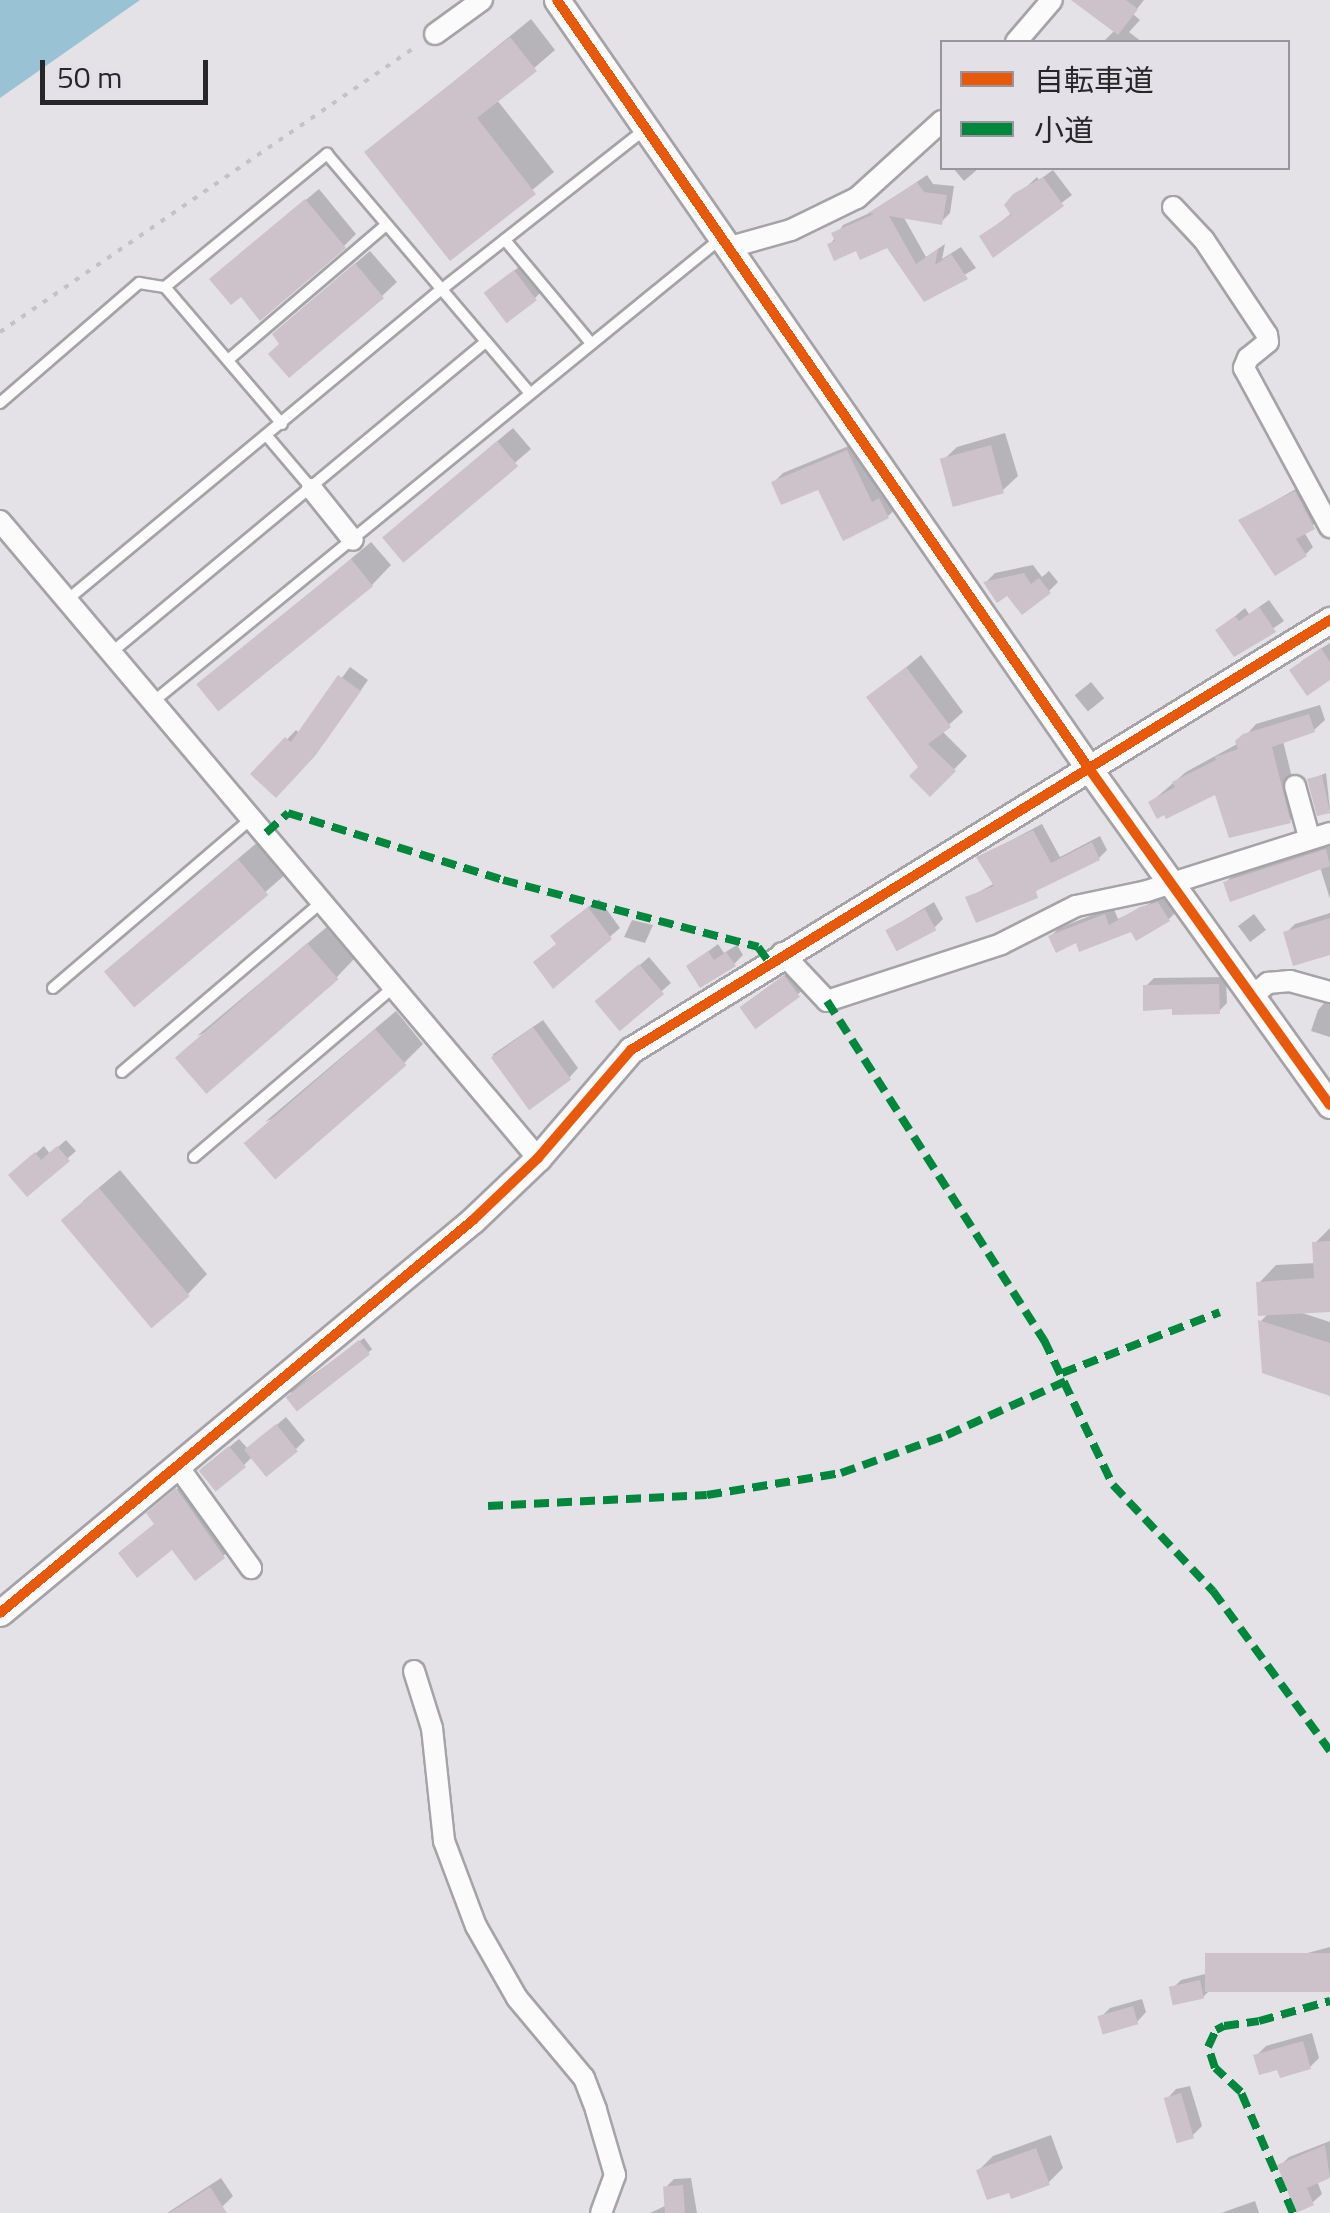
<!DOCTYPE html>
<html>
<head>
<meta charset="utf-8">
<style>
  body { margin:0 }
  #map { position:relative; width:1330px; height:2213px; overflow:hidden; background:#e4e2e6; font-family:"Titillium Web","Noto Sans JP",sans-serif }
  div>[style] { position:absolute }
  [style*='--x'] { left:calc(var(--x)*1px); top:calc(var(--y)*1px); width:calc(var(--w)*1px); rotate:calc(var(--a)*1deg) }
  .water>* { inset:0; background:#99c2d5 }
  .shadow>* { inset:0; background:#0003; transform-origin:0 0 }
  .building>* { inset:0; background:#cdc2c9; transform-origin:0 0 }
  .path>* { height:4px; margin-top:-2px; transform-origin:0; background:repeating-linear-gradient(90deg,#c3c3c4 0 5px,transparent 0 13px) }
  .roads { filter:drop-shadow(2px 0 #a5a3a7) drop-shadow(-2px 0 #a5a3a7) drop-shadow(0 2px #a5a3a7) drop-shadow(0 -2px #a5a3a7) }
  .service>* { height:10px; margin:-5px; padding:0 5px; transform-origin:5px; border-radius:5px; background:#fbfbfb }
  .minor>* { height:20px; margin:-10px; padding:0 10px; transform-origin:10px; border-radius:10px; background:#fbfbfb }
  .tertiary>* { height:25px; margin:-12.5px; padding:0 12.5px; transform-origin:12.5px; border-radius:12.5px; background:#fbfbfb }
  .quiet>* { height:8px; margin-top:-4px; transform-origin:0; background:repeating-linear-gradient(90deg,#00873e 0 15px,transparent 0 23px) }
  .cycleway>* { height:10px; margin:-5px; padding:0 5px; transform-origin:5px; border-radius:5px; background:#e8590c }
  span { translate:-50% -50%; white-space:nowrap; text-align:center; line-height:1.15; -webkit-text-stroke:8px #e4e0e8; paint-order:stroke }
  .legend { position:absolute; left:940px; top:40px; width:350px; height:130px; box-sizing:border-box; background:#e4e0e8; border:2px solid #98969c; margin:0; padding:12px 18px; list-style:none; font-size:30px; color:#272629 }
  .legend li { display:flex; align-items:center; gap:20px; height:50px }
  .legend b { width:50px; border:2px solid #98969c }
  .scale { position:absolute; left:40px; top:60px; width:168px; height:45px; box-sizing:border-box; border:5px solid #272629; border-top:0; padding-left:12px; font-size:30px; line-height:35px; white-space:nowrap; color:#272629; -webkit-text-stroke:8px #e4e0e8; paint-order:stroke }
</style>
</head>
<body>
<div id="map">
  <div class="water">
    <i style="clip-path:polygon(0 0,140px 0,0 98px)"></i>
  </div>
  <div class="shadow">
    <i style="clip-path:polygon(1076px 0,1144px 0,1133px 14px,1140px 20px,1129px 32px,1142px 42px,1103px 42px,1115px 30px)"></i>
    <i style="clip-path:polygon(531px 19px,555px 50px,497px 100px,554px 172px,450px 258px,367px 152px)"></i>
    <i style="clip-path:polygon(953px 168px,979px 168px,964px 181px)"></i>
    <i style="clip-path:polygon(1053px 170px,1072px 195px,994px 254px,982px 236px,1012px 213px,1007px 205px,1037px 177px,1039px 180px)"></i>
    <i style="clip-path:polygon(927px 175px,933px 184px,954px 186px,950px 213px,941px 222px,903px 216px,926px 257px,945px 244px,942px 259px,961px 247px,976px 268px,925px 298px,887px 245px,830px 245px,843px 225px,874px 211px)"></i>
    <i style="clip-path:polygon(319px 189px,356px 234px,344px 246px,225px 267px)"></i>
    <i style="clip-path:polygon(370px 251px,397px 282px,382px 296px,282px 343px,289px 320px)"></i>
    <i style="clip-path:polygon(524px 263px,544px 289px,535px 298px,497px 284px)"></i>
    <i style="clip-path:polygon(513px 428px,531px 449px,403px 559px,400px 523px)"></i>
    <i style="clip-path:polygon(1005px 433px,1018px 476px,1003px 490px,942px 461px,957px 447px)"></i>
    <i style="clip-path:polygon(856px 443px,881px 495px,888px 491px,897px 508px,888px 516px,819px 487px,774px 482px,783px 473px)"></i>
    <i style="clip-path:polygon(1303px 485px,1321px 519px,1304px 532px,1313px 547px,1306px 554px,1241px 520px)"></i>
    <i style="clip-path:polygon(371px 542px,391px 565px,372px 585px,221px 668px)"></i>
    <i style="clip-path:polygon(1033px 565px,1042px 577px,1049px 571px,1058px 582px,1049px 591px,1008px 593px,986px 582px,995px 573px)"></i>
    <i style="clip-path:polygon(1269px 600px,1284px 621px,1235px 654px,1218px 630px,1245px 608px,1249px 614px)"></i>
    <i style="clip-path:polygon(1330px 643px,1330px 677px,1292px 671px,1303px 660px)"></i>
    <i style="clip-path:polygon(921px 655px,963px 712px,942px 731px,967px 756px,930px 794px,921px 767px,869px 698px)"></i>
    <i style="clip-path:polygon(350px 667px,368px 680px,324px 743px,276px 794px,254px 774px,296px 730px,300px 734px)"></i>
    <i style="left:1091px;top:682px;width:21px;height:21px;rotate:51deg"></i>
    <i style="clip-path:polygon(1320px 705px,1325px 720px,1314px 730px,1283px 741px,1300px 810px,1290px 820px,1217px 792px,1151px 802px,1186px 772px,1239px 743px,1256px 724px)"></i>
    <i style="clip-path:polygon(1326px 773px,1330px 810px,1319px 813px,1309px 780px)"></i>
    <i style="clip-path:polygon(1042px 824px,1060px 857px,1100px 836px,1107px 850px,1099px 858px,968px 898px,995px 883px,980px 857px)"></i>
    <i style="clip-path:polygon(259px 841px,286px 874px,136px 1004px,128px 952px)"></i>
    <i style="clip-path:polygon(1330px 843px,1330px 899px,1320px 867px,1226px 882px,1235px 873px)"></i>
    <i style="clip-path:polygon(1167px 895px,1177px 911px,1169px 919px,1132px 929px,1051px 936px,1059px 928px,1113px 907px,1118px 919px)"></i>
    <i style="clip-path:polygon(599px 899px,620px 928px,554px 985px,562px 927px)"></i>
    <i style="clip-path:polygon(934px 902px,943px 919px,934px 928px,888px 930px)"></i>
    <i style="clip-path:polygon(1330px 913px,1330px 953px,1286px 933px,1295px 924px)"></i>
    <i style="left:1254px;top:914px;width:20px;height:20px;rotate:53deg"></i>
    <i style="clip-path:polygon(632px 920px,653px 925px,645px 943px,624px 937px)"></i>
    <i style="clip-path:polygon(328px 926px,355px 958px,336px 978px,197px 1036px)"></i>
    <i style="clip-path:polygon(718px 944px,724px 953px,737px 945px,743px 955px,734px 964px,689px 966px)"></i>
    <i style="clip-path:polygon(649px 957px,671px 983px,620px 1027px,608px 993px)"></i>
    <i style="left:794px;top:968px;width:23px;height:65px;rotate:52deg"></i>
    <i style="clip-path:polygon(1226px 977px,1227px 1003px,1218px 1012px,1175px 1006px,1146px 986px,1154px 978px)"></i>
    <i style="clip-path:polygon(1327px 1000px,1330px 1001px,1330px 1037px,1311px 1031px,1318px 1010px)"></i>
    <i style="clip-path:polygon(396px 1011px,423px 1044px,404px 1063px,265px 1122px)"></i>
    <i style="clip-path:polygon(543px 1020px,578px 1068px,569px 1078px,492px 1055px)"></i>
    <i style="clip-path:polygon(66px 1140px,76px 1151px,27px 1194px,19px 1168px,44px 1146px,50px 1154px)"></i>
    <i style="clip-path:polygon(120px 1170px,207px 1274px,188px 1294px,83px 1201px)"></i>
    <i style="clip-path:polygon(1330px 1228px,1330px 1309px,1299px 1312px,1330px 1322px,1330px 1393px,1264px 1371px,1261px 1321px,1269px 1313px,1259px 1283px,1276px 1265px,1316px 1263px,1315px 1243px)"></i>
    <i style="left:364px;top:1338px;width:14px;height:91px;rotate:54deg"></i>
    <i style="clip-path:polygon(286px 1417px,305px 1440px,296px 1449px,253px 1456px,244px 1465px,211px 1462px,239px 1439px,248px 1449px)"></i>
    <i style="clip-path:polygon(187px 1481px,233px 1547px,223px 1556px,172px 1547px,157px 1523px,158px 1504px)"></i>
    <i style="clip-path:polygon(1330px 1947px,1330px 1990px,1212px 1988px,1203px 1997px,1172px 1989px,1181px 1980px,1209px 1973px,1212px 1985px,1221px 1976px)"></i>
    <i style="clip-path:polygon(1142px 1999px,1146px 2012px,1137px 2022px,1100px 2018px,1110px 2008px)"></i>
    <i style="clip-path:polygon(1312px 2033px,1319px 2058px,1310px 2067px,1279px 2067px,1256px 2056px,1266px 2046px)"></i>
    <i style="clip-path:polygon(1190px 2086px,1202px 2126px,1192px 2136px,1167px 2099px,1176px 2089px)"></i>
    <i style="clip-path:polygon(1051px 2135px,1063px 2168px,1048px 2183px,979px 2170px,993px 2156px)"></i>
    <i style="clip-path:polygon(1330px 2141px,1330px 2176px,1317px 2181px,1322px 2194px,1312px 2203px,1280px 2166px,1289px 2157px)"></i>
    <i style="clip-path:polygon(221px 2178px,233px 2196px,222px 2207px,213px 2213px,167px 2213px)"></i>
    <i style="clip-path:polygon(691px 2178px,697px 2213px,650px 2213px,667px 2205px,665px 2188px,674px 2179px)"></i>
    <i style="clip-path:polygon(1255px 2201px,1259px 2213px,1221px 2213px)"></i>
  </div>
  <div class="building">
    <i style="clip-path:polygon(1071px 0,1126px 0,1138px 9px,1118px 35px)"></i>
    <i style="clip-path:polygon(510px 37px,537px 71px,477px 118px,536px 194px,450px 261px,364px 152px)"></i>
    <i style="clip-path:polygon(1043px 177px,1064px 206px,993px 258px,979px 236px,1011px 215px,1004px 205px,1013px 194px)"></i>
    <i style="clip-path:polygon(917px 182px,924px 192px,947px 195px,942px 225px,889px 216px,916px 264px,938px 249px,935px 265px,951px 254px,968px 279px,924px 302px,887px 248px,860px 260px,856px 251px,834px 261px,827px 244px,835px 241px,831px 233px,874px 214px,868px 213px)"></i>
    <i style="clip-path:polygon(305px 199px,346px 248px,260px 321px,241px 297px,231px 305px,209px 279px)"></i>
    <i style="clip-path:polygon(355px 263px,384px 298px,289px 378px,268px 354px,279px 344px,272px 334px)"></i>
    <i style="left:514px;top:270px;width:38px;height:38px;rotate:53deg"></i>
    <i style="left:497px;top:441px;width:33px;height:150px;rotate:50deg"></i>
    <i style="left:991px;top:445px;width:50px;height:53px;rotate:75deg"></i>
    <i style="clip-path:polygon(847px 450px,872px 502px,879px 498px,889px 518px,843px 541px,818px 490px,781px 505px,771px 482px)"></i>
    <i style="clip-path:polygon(1295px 491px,1315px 529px,1296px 539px,1307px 556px,1275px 576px,1238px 520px)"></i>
    <i style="left:351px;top:559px;width:35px;height:199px;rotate:51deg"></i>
    <i style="clip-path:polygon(1024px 573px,1031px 584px,1039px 578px,1051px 593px,1022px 615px,1007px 596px,997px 603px,983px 582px)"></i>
    <i style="clip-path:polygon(1259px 607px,1276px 632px,1234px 657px,1215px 630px,1235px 616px,1239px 621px)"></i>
    <i style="clip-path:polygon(1321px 648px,1330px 662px,1330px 680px,1307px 696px,1289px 670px)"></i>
    <i style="clip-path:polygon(906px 667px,951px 727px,928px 744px,956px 771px,930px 797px,909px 776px,918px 767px,866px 697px)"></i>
    <i style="clip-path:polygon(338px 675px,361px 691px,315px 756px,276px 798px,250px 774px,285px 737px,291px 742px)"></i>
    <i style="clip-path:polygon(1309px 714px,1315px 732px,1272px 747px,1291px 823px,1229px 838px,1215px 795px,1166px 819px,1164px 815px,1157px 819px,1148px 802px,1175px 787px,1172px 782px,1216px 760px,1215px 757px,1238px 749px,1235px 741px,1243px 734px)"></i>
    <i style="clip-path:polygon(1322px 775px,1330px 813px,1317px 816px,1307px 779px)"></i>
    <i style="clip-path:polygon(1033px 830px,1051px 863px,1092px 842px,1100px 860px,1036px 891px,1038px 898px,976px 923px,965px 897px,994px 886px,976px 857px)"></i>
    <i style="clip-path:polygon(1326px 849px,1330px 866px,1230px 902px,1223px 882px)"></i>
    <i style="left:238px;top:859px;width:47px;height:175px;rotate:50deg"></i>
    <i style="clip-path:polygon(1158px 902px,1170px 921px,1136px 941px,1131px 932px,1079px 952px,1076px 943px,1056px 953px,1048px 936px,1105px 914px,1109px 925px,1140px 907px)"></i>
    <i style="clip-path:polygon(588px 907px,612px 939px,553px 989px,533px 962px,556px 944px,550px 936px)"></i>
    <i style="left:925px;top:909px;width:24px;height:45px;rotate:62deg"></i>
    <i style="clip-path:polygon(1330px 918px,1330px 955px,1293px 966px,1283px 932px)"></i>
    <i style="left:307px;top:943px;width:48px;height:175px;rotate:49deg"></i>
    <i style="clip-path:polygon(708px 951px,714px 960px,726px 952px,736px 966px,700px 988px,686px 966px)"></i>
    <i style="left:639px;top:964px;width:39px;height:58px;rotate:50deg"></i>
    <i style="left:784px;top:975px;width:27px;height:55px;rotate:54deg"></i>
    <i style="clip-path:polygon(1219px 984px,1220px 1014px,1172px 1015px,1172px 1009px,1143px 1011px,1143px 985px)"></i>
    <i style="left:533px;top:1027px;width:65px;height:52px;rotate:54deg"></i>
    <i style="left:375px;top:1029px;width:48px;height:174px;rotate:49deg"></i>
    <i style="clip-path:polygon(57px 1146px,70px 1161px,27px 1197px,8px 1175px,35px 1152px,41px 1160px)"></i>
    <i style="left:99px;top:1188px;width:141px;height:50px;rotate:50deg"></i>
    <i style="clip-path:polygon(1330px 1241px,1330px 1312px,1258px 1316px,1256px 1282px,1314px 1278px,1312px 1242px)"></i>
    <i style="clip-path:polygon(1258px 1320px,1330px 1343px,1330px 1396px,1262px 1373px)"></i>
    <i style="left:359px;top:1340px;width:18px;height:93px;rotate:52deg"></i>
    <i style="left:276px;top:1424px;width:35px;height:41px;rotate:51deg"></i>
    <i style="left:229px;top:1446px;width:27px;height:39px;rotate:51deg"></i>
    <i style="clip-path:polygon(176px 1488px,225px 1558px,195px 1581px,172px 1550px,137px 1578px,118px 1553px,154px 1524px,146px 1513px)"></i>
    <i style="left:1330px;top:1953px;width:39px;height:125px;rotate:90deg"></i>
    <i style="left:1200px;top:1980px;width:19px;height:32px;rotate:78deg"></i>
    <i style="left:1133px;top:2006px;width:19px;height:37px;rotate:74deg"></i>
    <i style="clip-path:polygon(1303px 2041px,1311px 2069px,1280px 2078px,1277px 2070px,1259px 2075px,1253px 2055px)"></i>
    <i style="left:1181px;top:2093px;width:47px;height:18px;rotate:74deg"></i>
    <i style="clip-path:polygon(1325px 2145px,1330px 2178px,1307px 2188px,1314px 2205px,1296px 2213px,1277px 2165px)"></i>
    <i style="clip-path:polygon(1036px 2148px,1050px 2185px,1011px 2199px,1009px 2193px,987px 2200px,976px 2170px)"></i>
    <i style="left:683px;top:2185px;width:28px;height:20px;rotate:86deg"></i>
    <i style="clip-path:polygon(210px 2187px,227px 2213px,169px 2213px)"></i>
  </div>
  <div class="path">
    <i style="--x:0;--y:332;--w:507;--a:-34.47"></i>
  </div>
  <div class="roads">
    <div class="service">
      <i style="--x:505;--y:240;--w:133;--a:50.2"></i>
      <i style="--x:165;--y:287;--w:180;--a:49.5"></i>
      <i style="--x:228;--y:360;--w:208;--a:-40.5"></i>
      <i style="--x:0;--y:403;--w:184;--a:-40.8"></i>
      <i style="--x:139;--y:283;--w:26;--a:9"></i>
      <i style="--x:165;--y:287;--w:210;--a:-39.4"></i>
      <i style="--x:327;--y:154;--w:311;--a:49.7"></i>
      <i style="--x:267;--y:436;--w:70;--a:49.7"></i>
      <i style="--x:67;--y:600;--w:487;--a:-39.7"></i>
      <i style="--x:442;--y:289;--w:258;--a:-38.2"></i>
      <i style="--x:112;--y:652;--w:486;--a:-39.7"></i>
      <i style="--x:154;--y:701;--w:731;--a:-39.22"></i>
      <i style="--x:53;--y:988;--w:263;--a:-40.5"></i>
      <i style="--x:122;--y:1072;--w:264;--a:-40.4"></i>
      <i style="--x:194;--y:1157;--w:264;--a:-40.4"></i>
    </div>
    <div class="minor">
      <i style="--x:435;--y:34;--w:58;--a:-35.9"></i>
      <i style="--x:1016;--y:42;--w:55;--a:-49.4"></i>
      <i style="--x:1173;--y:207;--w:45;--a:46.8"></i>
      <i style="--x:1204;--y:240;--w:114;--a:56.4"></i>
      <i style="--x:1267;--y:335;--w:7;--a:82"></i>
      <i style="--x:1268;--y:342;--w:26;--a:141"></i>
      <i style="--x:1248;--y:358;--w:11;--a:112"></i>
      <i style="--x:1244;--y:368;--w:181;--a:61.6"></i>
      <i style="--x:727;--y:248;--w:66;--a:-15.7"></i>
      <i style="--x:791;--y:230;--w:73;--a:-25.9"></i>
      <i style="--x:857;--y:198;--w:115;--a:-42.2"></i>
      <i style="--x:312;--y:489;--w:65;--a:51.2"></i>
      <i style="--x:0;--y:521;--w:834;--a:49.82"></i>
      <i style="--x:1295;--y:786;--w:53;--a:74.6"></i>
      <i style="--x:782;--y:953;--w:66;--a:46.8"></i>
      <i style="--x:827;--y:1001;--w:183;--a:-18.1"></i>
      <i style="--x:1001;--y:944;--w:84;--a:-26.9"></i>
      <i style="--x:1076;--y:906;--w:73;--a:-11.9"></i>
      <i style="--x:1147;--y:891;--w:192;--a:-17.6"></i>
      <i style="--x:1252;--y:996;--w:21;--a:-39"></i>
      <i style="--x:1268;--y:983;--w:22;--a:-5"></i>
      <i style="--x:1290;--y:981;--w:41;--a:15.4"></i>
      <i style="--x:177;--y:1465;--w:127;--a:54.3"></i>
      <i style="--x:414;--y:1671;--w:60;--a:72.5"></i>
      <i style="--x:432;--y:1728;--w:114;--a:83.9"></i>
      <i style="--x:444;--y:1841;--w:91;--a:69.4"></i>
      <i style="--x:476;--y:1926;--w:83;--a:60.3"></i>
      <i style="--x:517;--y:1998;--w:104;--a:50.1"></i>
      <i style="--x:584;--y:2078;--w:34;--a:69"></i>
      <i style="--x:596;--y:2110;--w:68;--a:73.7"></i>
      <i style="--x:615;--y:2175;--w:40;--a:110.2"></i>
    </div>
    <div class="tertiary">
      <i style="--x:557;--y:0;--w:936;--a:55.31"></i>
      <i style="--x:1090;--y:770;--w:412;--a:54.4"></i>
      <i style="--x:0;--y:1613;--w:615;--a:-39.72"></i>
      <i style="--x:473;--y:1220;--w:90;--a:-43.6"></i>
      <i style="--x:538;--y:1158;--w:143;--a:-49.3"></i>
      <i style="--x:631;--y:1050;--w:821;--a:-31.6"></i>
    </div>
  </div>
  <div class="quiet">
    <i style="--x:266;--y:833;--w:30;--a:-42"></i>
    <i style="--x:288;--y:813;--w:225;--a:17.3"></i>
    <i style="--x:503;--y:880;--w:264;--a:14.7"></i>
    <i style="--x:758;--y:947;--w:17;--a:54"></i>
    <i style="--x:827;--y:1001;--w:403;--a:57.4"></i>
    <i style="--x:1044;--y:1340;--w:161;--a:64.6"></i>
    <i style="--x:1113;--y:1485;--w:146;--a:46.7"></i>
    <i style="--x:1213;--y:1591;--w:198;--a:53.8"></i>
    <i style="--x:1062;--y:1373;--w:169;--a:-21.1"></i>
    <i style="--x:488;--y:1506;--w:219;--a:-2.9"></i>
    <i style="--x:707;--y:1495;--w:136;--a:-9.3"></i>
    <i style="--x:841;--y:1473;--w:113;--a:-19.7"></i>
    <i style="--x:947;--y:1435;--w:131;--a:-24.4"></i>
    <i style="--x:1293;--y:2213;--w:132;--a:-113.3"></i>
    <i style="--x:1241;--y:2092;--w:35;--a:-137"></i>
    <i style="--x:1215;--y:2068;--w:22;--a:-108"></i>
    <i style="--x:1208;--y:2047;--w:19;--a:-65"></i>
    <i style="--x:1216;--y:2030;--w:9;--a:-27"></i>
    <i style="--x:1224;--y:2026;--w:35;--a:-8"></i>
    <i style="--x:1259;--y:2021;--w:74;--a:-15.7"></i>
  </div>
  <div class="cycleway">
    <i style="--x:557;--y:0;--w:936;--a:55.31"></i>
    <i style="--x:1090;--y:770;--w:412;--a:54.4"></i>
    <i style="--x:0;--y:1613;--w:615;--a:-39.72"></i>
    <i style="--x:473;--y:1220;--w:90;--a:-43.6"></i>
    <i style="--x:538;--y:1158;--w:143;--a:-49.3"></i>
    <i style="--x:631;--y:1050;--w:821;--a:-31.6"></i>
  </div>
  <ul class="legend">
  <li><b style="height:12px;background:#e8590c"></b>自転車道</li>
  <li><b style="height:12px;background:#00873e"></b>小道</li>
  </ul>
  <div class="scale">50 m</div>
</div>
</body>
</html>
